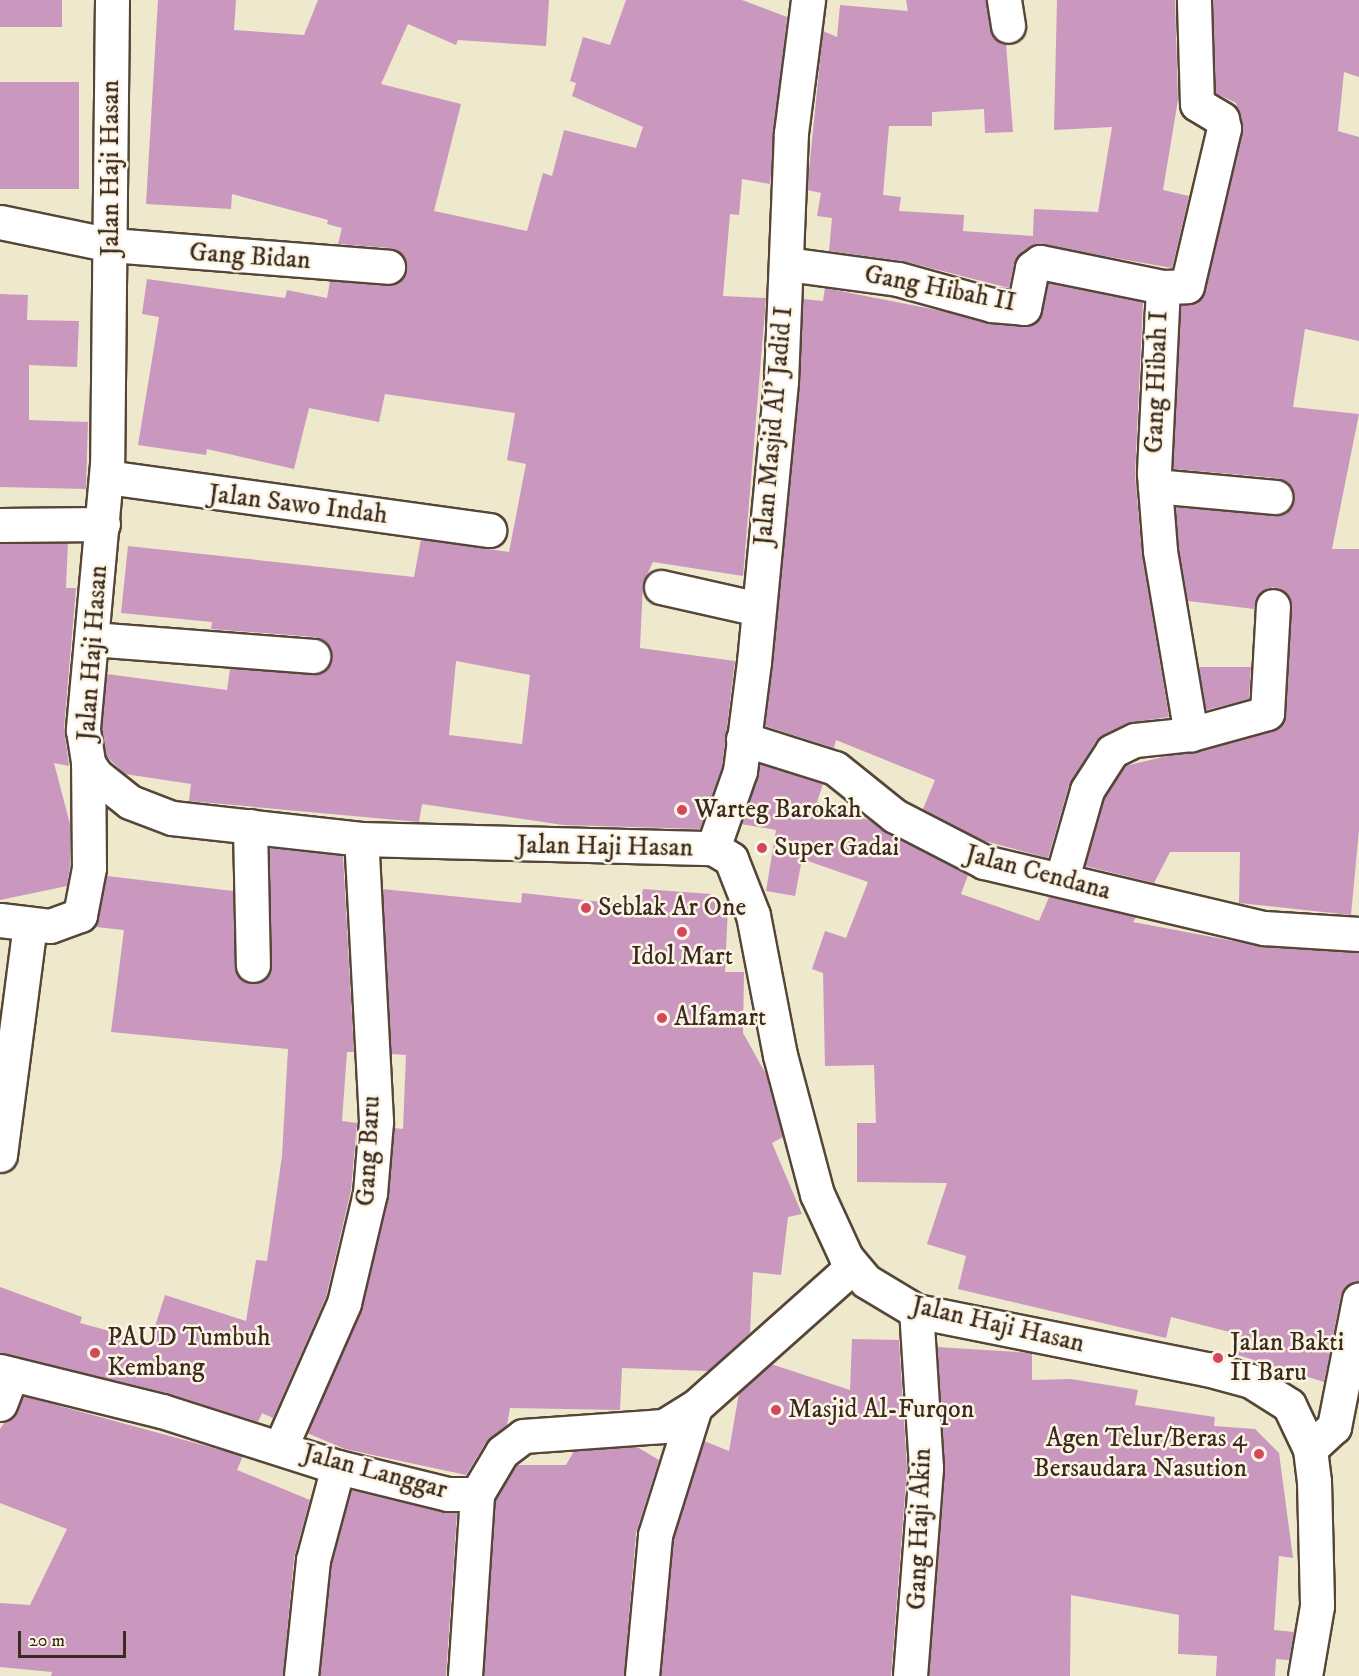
<!DOCTYPE html>
<html>
<head>
<meta charset="utf-8">
<style>
  body { margin:0 }
  #map { position:relative; width:1359px; height:1676px; overflow:hidden; background:#eee8cc; font-family:"IM FELL DW Pica",serif }
  div>[style] { position:absolute }
  [style*='--x'] { left:calc(var(--x)*1px); top:calc(var(--y)*1px); width:calc(var(--w)*1px); rotate:calc(var(--a)*1deg) }
  .building>* { inset:0; background:#ca98be; transform-origin:0 0 }
  .roads { filter:drop-shadow(2px 0 #564638) drop-shadow(-2px 0 #564638) drop-shadow(0 2px #564638) drop-shadow(0 -2px #564638) }
  .minor>* { height:33px; margin:-16.5px; padding:0 16.5px; transform-origin:16.5px; border-radius:16.5px; background:#fff }
  .dots>* { width:16px; height:16px; translate:-50% -50%; box-sizing:border-box; border:3px solid #fcf5e5; border-radius:50% }
  span { translate:-50% -50%; white-space:nowrap; text-align:center; line-height:1.15; -webkit-text-stroke:5px #fcf5e5; paint-order:stroke }
  .street-label { font-size:26px; color:#3b2a1e }
  .poi-label { font-size:26px; color:#3b2a1e }
  .left { translate:0 -50%; text-align:left }
  .right { translate:-100% -50%; text-align:right }
  .scale { position:absolute; left:18px; top:1631px; width:108px; height:27px; box-sizing:border-box; border:3px solid #3b2a1e; border-top:0; padding-left:8px; font-size:18px; line-height:21px; white-space:nowrap; color:#3b2a1e; -webkit-text-stroke:4px #fcf5e5; paint-order:stroke }
</style>
</head>
<body>
<div id="map">
  <div class="building">
    <i style="left:0;top:0;width:62px;height:27px"></i>
    <i style="clip-path:polygon(evenodd,158px 0,236px 0,234px 30px,304px 35px,318px 0,549px 0,546px 46px,458px 40px,456px 45px,408px 24px,381px 84px,461px 104px,434px 211px,527px 231px,543px 173px,552px 176px,564px 130px,636px 148px,643px 127px,572px 96px,576px 83px,570px 81px,583px 37px,610px 45px,626px 0,742px 0,787px 17px,770px 184px,742px 179px,739px 215px,730px 214px,723px 296px,766px 298px,743px 576px,653px 562px,643px 583px,640px 648px,735px 661px,722px 767px,700px 829px,563px 825px,422px 804px,419px 822px,189px 801px,191px 784px,125px 774px,106px 756px,102px 729px,107px 674px,227px 690px,230px 668px,312px 675px,328px 667px,332px 658px,330px 647px,315px 637px,211px 629px,212px 622px,121px 613px,128px 546px,414px 577px,421px 539px,509px 552px,526px 464px,507px 460px,515px 413px,385px 394px,379px 422px,309px 408px,294px 469px,207px 449px,206px 455px,138px 445px,159px 317px,142px 314px,147px 279px,285px 298px,287px 290px,327px 298px,330px 281px,387px 286px,403px 278px,407px 268px,405px 258px,390px 248px,338px 244px,342px 228px,327px 224px,328px 220px,232px 194px,231px 209px,146px 204px,158px 0,456px 661px,530px 675px,522px 744px,449px 735px,456px 661px)"></i>
    <i style="clip-path:polygon(906px 0,986px 0,993px 37px,1006px 44px,1013px 132px,985px 133px,984px 109px,932px 112px,932px 126px,889px 126px,883px 195px,901px 197px,899px 211px,964px 215px,963px 231px,1033px 236px,1034px 209px,1098px 212px,1112px 127px,1054px 130px,1057px 0,1175px 0,1178px 100px,1163px 190px,1189px 196px,1172px 268px,1036px 244px,1014px 264px,1009px 288px,903px 261px,829px 251px,832px 218px,817px 216px,821px 193px,807px 190px,823px 31px,837px 37px,840px 5px,908px 11px)"></i>
    <i style="clip-path:polygon(1213px 0,1359px 0,1359px 77px,1344px 72px,1338px 131px,1359px 137px,1359px 341px,1305px 329px,1293px 407px,1359px 414px,1332px 549px,1359px 549px,1359px 830px,1351px 915px,1239px 903px,1240px 852px,1170px 852px,1154px 883px,1085px 866px,1104px 798px,1125px 766px,1272px 731px,1286px 714px,1289px 597px,1273px 587px,1258px 595px,1254px 609px,1188px 601px,1179px 549px,1175px 507px,1274px 516px,1290px 508px,1294px 498px,1286px 482px,1277px 478px,1173px 469px,1181px 305px,1198px 301px,1205px 290px,1242px 132px,1236px 103px,1215px 93px)"></i>
    <i style="left:0;top:82px;width:79px;height:107px"></i>
    <i style="clip-path:polygon(1048px 283px,1143px 302px,1135px 475px,1142px 554px,1169px 717px,1127px 723px,1096px 741px,1069px 785px,1048px 858px,981px 840px,923px 809px,935px 780px,836px 740px,834px 748px,765px 726px,803px 299px,823px 301px,825px 288px,1023px 327px,1039px 319px)"></i>
    <i style="clip-path:polygon(0 294px,28px 295px,27px 320px,79px 321px,77px 367px,29px 365px,29px 420px,88px 422px,86px 489px,0 487px)"></i>
    <i style="clip-path:polygon(68px 543px,66px 588px,76px 588px,64px 728px,69px 766px,54px 763px,70px 824px,70px 866px,67px 886px,0 900px,0 544px)"></i>
    <i style="clip-path:polygon(1199px 667px,1251px 667px,1249px 699px,1206px 710px)"></i>
    <i style="clip-path:polygon(760px 764px,823px 784px,817px 802px,871px 821px,968px 875px,961px 894px,1039px 921px,1049px 897px,1136px 917px,1133px 922px,1260px 946px,1359px 953px,1359px 1281px,1341px 1295px,1324px 1382px,1235px 1354px,1241px 1335px,1171px 1317px,1166px 1338px,958px 1289px,966px 1256px,927px 1244px,947px 1183px,857px 1182px,857px 1123px,876px 1123px,874px 1065px,825px 1066px,823px 973px,812px 969px,825px 931px,846px 938px,868px 882px,802px 859px,795px 896px,766px 891px,776px 830px,741px 824px)"></i>
    <i style="clip-path:polygon(269px 848px,343px 856px,354px 1052px,347px 1052px,342px 1121px,357px 1123px,351px 1190px,326px 1297px,273px 1418px,262px 1413px,258px 1422px,167px 1393px,0 1353px,0 1287px,82px 1317px,80px 1323px,150px 1342px,165px 1295px,246px 1321px,256px 1260px,267px 1261px,282px 1156px,288px 1049px,111px 1032px,124px 930px,96px 927px,107px 876px,233px 891px,237px 974px,245px 982px,262px 981px,272px 965px)"></i>
    <i style="clip-path:polygon(382px 889px,521px 903px,522px 893px,639px 906px,643px 889px,711px 894px,728px 906px,725px 972px,744px 972px,743px 1033px,766px 1074px,783px 1137px,772px 1143px,802px 1214px,788px 1217px,781px 1275px,753px 1272px,750px 1333px,708px 1371px,622px 1368px,620px 1410px,510px 1408px,507px 1425px,486px 1442px,466px 1475px,345px 1449px,307px 1433px,362px 1308px,388px 1197px,394px 1128px,403px 1129px,406px 1055px,391px 1054px)"></i>
    <i style="clip-path:polygon(852px 1339px,899px 1340px,907px 1468px,891px 1676px,661px 1676px,673px 1539px,704px 1441px,729px 1451px,739px 1393px,771px 1364px,850px 1390px)"></i>
    <i style="clip-path:polygon(937px 1347px,1032px 1353px,1032px 1380px,1071px 1379px,1138px 1390px,1135px 1405px,1215px 1417px,1214px 1426px,1255px 1429px,1279px 1453px,1293px 1558px,1279px 1556px,1274px 1630px,1294px 1632px,1289px 1660px,1276px 1659px,1275px 1676px,1216px 1676px,1217px 1656px,1178px 1654px,1179px 1615px,1071px 1595px,1070px 1676px,929px 1676px,945px 1469px)"></i>
    <i style="clip-path:polygon(23px 1396px,243px 1456px,237px 1470px,310px 1500px,294px 1558px,283px 1676px,51px 1676px,52px 1672px,0 1667px,0 1603px,30px 1605px,67px 1529px,0 1503px,0 1429px)"></i>
    <i style="clip-path:polygon(637px 1447px,659px 1460px,636px 1533px,624px 1676px,484px 1676px,495px 1500px,516px 1465px,566px 1465px,574px 1451px)"></i>
    <i style="clip-path:polygon(351px 1490px,457px 1513px,446px 1676px,320px 1676px,332px 1563px)"></i>
  </div>
  <div class="roads">
    <div class="minor">
      <i style="--x:112;--y:0;--w:464;--a:90.6"></i>
      <i style="--x:107;--y:464;--w:267;--a:95.2"></i>
      <i style="--x:83;--y:730;--w:33;--a:81"></i>
      <i style="--x:88;--y:763;--w:14;--a:56"></i>
      <i style="--x:96;--y:775;--w:43;--a:38.5"></i>
      <i style="--x:130;--y:802;--w:45;--a:20.9"></i>
      <i style="--x:172;--y:818;--w:190;--a:6.3"></i>
      <i style="--x:361;--y:839;--w:352;--a:1.5"></i>
      <i style="--x:713;--y:848;--w:21;--a:31"></i>
      <i style="--x:731;--y:859;--w:60;--a:68.6"></i>
      <i style="--x:753;--y:915;--w:143;--a:79.1"></i>
      <i style="--x:780;--y:1055;--w:144;--a:75.1"></i>
      <i style="--x:817;--y:1194;--w:69;--a:65.3"></i>
      <i style="--x:846;--y:1257;--w:31;--a:50"></i>
      <i style="--x:866;--y:1281;--w:58;--a:31"></i>
      <i style="--x:916;--y:1311;--w:297;--a:11.3"></i>
      <i style="--x:1207;--y:1369;--w:46;--a:15.3"></i>
      <i style="--x:1251;--y:1381;--w:45;--a:32.3"></i>
      <i style="--x:1289;--y:1405;--w:49;--a:64.5"></i>
      <i style="--x:1310;--y:1449;--w:32;--a:83"></i>
      <i style="--x:1314;--y:1481;--w:125;--a:88.6"></i>
      <i style="--x:1317;--y:1606;--w:71;--a:99.7"></i>
      <i style="--x:1004;--y:0;--w:26;--a:81"></i>
      <i style="--x:0;--y:222;--w:113;--a:11.7"></i>
      <i style="--x:111;--y:245;--w:278;--a:4.5"></i>
      <i style="--x:787;--y:264;--w:112;--a:7.7"></i>
      <i style="--x:898;--y:279;--w:98;--a:15.5"></i>
      <i style="--x:992;--y:305;--w:32;--a:5"></i>
      <i style="--x:1024;--y:308;--w:41;--a:-78.7"></i>
      <i style="--x:1032;--y:268;--w:10;--a:-37"></i>
      <i style="--x:1040;--y:262;--w:126;--a:11.5"></i>
      <i style="--x:1163;--y:287;--w:24;--a:-2"></i>
      <i style="--x:1187;--y:286;--w:162;--a:-76.8"></i>
      <i style="--x:1224;--y:128;--w:9;--a:-103"></i>
      <i style="--x:1222;--y:119;--w:29;--a:-149"></i>
      <i style="--x:1197;--y:104;--w:104;--a:-91.7"></i>
      <i style="--x:1163;--y:287;--w:187;--a:92.8"></i>
      <i style="--x:1154;--y:474;--w:77;--a:85.5"></i>
      <i style="--x:1160;--y:551;--w:186;--a:80.4"></i>
      <i style="--x:107;--y:477;--w:386;--a:7.9"></i>
      <i style="--x:1155;--y:486;--w:121;--a:5.2"></i>
      <i style="--x:0;--y:525;--w:103;--a:-0.6"></i>
      <i style="--x:661;--y:587;--w:100;--a:12.7"></i>
      <i style="--x:92;--y:639;--w:222;--a:4.4"></i>
      <i style="--x:743;--y:739;--w:96;--a:17.5"></i>
      <i style="--x:835;--y:768;--w:77;--a:38.7"></i>
      <i style="--x:895;--y:816;--w:100;--a:27.3"></i>
      <i style="--x:984;--y:862;--w:288;--a:13.3"></i>
      <i style="--x:1264;--y:928;--w:95;--a:3.6"></i>
      <i style="--x:250;--y:826;--w:139;--a:88.8"></i>
      <i style="--x:713;--y:848;--w:82;--a:-70.7"></i>
      <i style="--x:740;--y:771;--w:110;--a:-82.7"></i>
      <i style="--x:754;--y:662;--w:282;--a:-84.5"></i>
      <i style="--x:781;--y:381;--w:248;--a:-87.7"></i>
      <i style="--x:791;--y:133;--w:134;--a:-82.7"></i>
      <i style="--x:1062;--y:878;--w:91;--a:-74.1"></i>
      <i style="--x:1087;--y:790;--w:46;--a:-57.3"></i>
      <i style="--x:1112;--y:751;--w:25;--a:-26"></i>
      <i style="--x:1135;--y:740;--w:56;--a:-6.1"></i>
      <i style="--x:1191;--y:734;--w:79;--a:-15.4"></i>
      <i style="--x:1267;--y:713;--w:107;--a:-86.8"></i>
      <i style="--x:0;--y:920;--w:50;--a:6.8"></i>
      <i style="--x:50;--y:926;--w:32;--a:-20"></i>
      <i style="--x:80;--y:915;--w:48;--a:-79.2"></i>
      <i style="--x:89;--y:868;--w:105;--a:-90.5"></i>
      <i style="--x:0;--y:1155;--w:233;--a:-82.6"></i>
      <i style="--x:0;--y:1371;--w:167;--a:13.9"></i>
      <i style="--x:162;--y:1411;--w:185;--a:17.7"></i>
      <i style="--x:338;--y:1467;--w:113;--a:13.8"></i>
      <i style="--x:448;--y:1494;--w:29;--a:0"></i>
      <i style="--x:477;--y:1494;--w:49;--a:-59.2"></i>
      <i style="--x:502;--y:1452;--w:26;--a:-37"></i>
      <i style="--x:523;--y:1436;--w:141;--a:-4.1"></i>
      <i style="--x:664;--y:1426;--w:36;--a:-32"></i>
      <i style="--x:695;--y:1407;--w:210;--a:-41.7"></i>
      <i style="--x:0;--y:1404;--w:30;--a:-69"></i>
      <i style="--x:281;--y:1446;--w:156;--a:-66.2"></i>
      <i style="--x:344;--y:1303;--w:113;--a:-76.7"></i>
      <i style="--x:370;--y:1193;--w:72;--a:-85.2"></i>
      <i style="--x:376;--y:1121;--w:282;--a:-93"></i>
      <i style="--x:1310;--y:1449;--w:33;--a:-43"></i>
      <i style="--x:1334;--y:1427;--w:130;--a:-78.9"></i>
      <i style="--x:301;--y:1676;--w:117;--a:-84.1"></i>
      <i style="--x:313;--y:1560;--w:96;--a:-75"></i>
      <i style="--x:465;--y:1676;--w:182;--a:-86.2"></i>
      <i style="--x:642;--y:1676;--w:142;--a:-84.7"></i>
      <i style="--x:655;--y:1535;--w:134;--a:-72.6"></i>
      <i style="--x:910;--y:1676;--w:209;--a:-85.6"></i>
      <i style="--x:926;--y:1468;--w:157;--a:-93.6"></i>
    </div>
  </div>
  <div class="dots">
    <i style="left:682px;top:810px;background:#d1495b"></i>
    <i style="left:762px;top:848px;background:#d1495b"></i>
    <i style="left:586px;top:908px;background:#d1495b"></i>
    <i style="left:682px;top:932px;background:#d1495b"></i>
    <i style="left:662px;top:1018px;background:#d1495b"></i>
    <i style="left:95px;top:1353px;background:#d1495b"></i>
    <i style="left:1218px;top:1358px;background:#d1495b"></i>
    <i style="left:776px;top:1410px;background:#d1495b"></i>
    <i style="left:1259px;top:1454px;background:#d1495b"></i>
  </div>
  <div class="street-label">
    <span style="left:111px;top:168px;rotate:-90deg">Jalan Haji Hasan</span>
    <span style="left:250px;top:257px;rotate:4deg">Gang Bidan</span>
    <span style="left:940px;top:289px;rotate:11deg">Gang Hibah II</span>
    <span style="left:1157px;top:382px;rotate:-88deg">Gang Hibah I</span>
    <span style="left:774px;top:426px;rotate:-85deg">Jalan Masjid Al' Jadid I</span>
    <span style="left:298px;top:505px;rotate:7deg">Jalan Sawo Indah</span>
    <span style="left:93px;top:653px;rotate:-86deg">Jalan Haji Hasan</span>
    <span style="left:605px;top:847px;rotate:1deg">Jalan Haji Hasan</span>
    <span style="left:1038px;top:873px;rotate:15deg">Jalan Cendana</span>
    <span style="left:369px;top:1151px;rotate:-87deg">Gang Baru</span>
    <span style="left:998px;top:1325px;rotate:13deg">Jalan Haji Hasan</span>
    <span style="left:375px;top:1472px;rotate:15deg">Jalan Langgar</span>
    <span style="left:920px;top:1529px;rotate:-88deg">Gang Haji Akin</span>
  </div>
  <div class="poi-label">
    <span class="left" style="left:694px;top:810px">Warteg Barokah</span>
    <span class="left" style="left:774px;top:848px">Super Gadai</span>
    <span class="left" style="left:598px;top:908px">Seblak Ar One</span>
    <span style="left:682px;top:957px">Idol Mart</span>
    <span class="left" style="left:674px;top:1018px">Alfamart</span>
    <span class="left" style="left:107px;top:1353px">PAUD Tumbuh<br>Kembang</span>
    <span class="left" style="left:1230px;top:1358px">Jalan Bakti<br>II Baru</span>
    <span class="left" style="left:788px;top:1410px">Masjid Al-Furqon</span>
    <span class="right" style="left:1247px;top:1454px">Agen Telur/Beras 4<br>Bersaudara Nasution</span>
  </div>
  <div class="scale">20 m</div>
</div>
</body>
</html>
